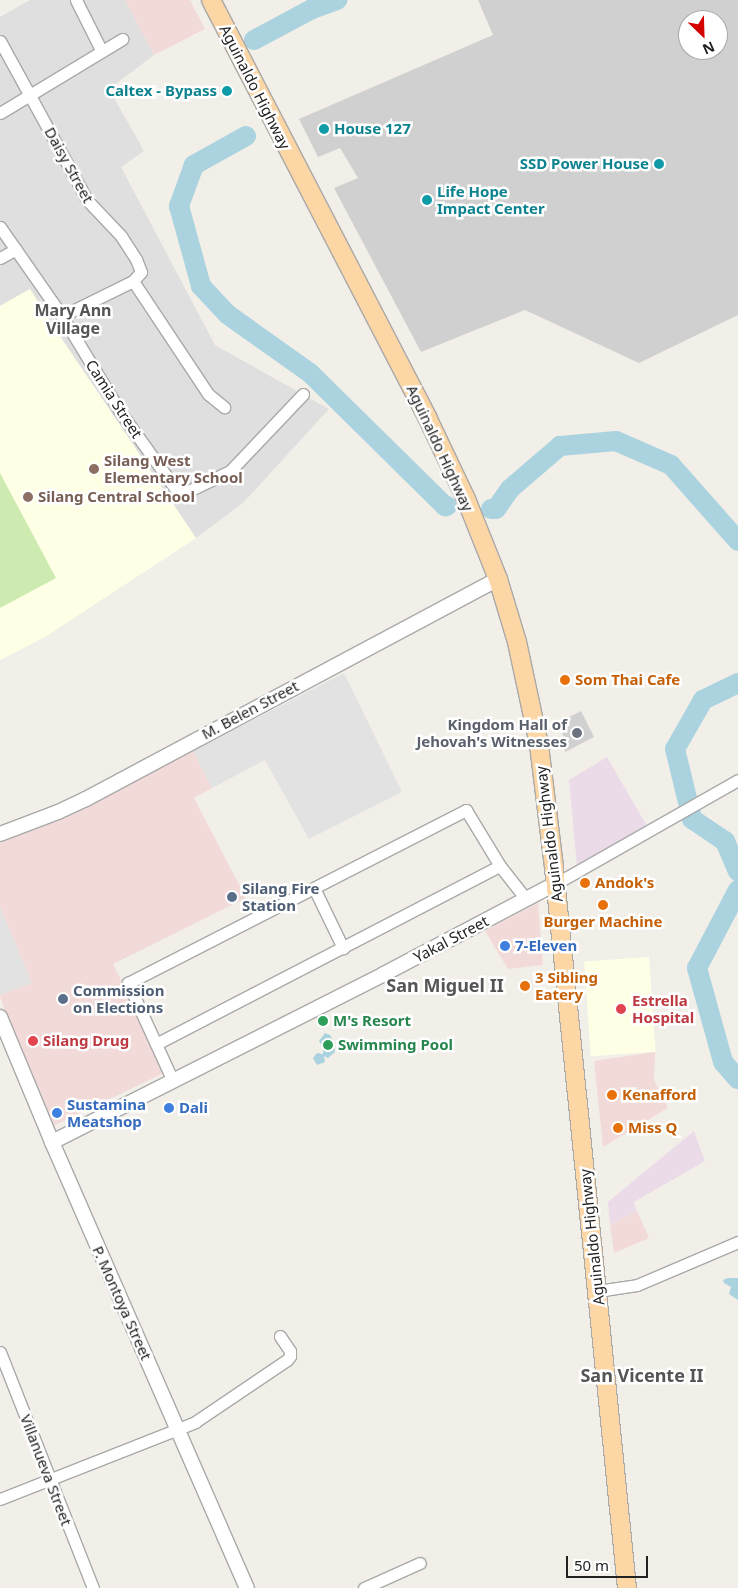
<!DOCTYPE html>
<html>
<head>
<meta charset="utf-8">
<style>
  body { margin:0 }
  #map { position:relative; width:738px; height:1588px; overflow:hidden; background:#f2efe9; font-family:"Noto Sans",sans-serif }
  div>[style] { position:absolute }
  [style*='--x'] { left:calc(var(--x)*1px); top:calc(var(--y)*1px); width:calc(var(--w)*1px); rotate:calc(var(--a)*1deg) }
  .residential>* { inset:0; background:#e0dfdf }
  .commercial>* { inset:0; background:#f2dad9 }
  .industrial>* { inset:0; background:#ebdbe8 }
  .education>* { inset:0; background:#ffffe5; transform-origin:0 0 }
  .religious>* { inset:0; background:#d0d0d0 }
  .grass>* { inset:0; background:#cdebb0 }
  .parking>* { inset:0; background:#e2e2e2 }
  .water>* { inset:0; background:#aad3df }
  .river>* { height:20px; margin:-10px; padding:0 10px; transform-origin:10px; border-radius:10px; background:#aad3df }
  .roads { filter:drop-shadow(1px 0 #a9a9a9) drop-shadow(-1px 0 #a9a9a9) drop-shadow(0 1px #a9a9a9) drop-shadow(0 -1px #a9a9a9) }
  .minor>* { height:11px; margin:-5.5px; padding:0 5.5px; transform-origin:5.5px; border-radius:5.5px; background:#fff }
  .tertiary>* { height:14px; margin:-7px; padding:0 7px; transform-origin:7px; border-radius:7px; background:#fff }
  .primary>* { height:18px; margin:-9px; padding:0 9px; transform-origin:9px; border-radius:9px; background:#fcd6a4 }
  .dots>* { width:14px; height:14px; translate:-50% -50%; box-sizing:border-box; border:2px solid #fff; border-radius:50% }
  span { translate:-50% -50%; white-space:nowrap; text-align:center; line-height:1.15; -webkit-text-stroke:5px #fff; paint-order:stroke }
  .street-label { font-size:15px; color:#222 }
  .culture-label { font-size:15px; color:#0d838f; font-weight:700 }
  .right { translate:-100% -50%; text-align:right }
  .left { translate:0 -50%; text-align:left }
  .education-label { font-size:15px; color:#785e54; font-weight:700 }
  .food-label { font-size:15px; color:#c56008; font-weight:700 }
  .worship-label { font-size:15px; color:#5b616d; font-weight:700 }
  .service-label { font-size:15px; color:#4e5e75; font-weight:700 }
  .shop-label { font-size:15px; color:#366cbe; font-weight:700 }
  .health-label { font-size:15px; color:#be3a42; font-weight:700 }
  .leisure-label { font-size:15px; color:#27864d; font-weight:700 }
  .neighbourhood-label { font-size:16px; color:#555; font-weight:700 }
  .quarter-label { font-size:18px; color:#555; font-weight:700 }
  .north { position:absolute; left:678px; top:10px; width:50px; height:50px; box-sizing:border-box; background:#fff; border:1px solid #a7a7a7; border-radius:50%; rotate:156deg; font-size:14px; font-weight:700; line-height:20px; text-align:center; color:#222 }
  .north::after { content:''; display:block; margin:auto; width:18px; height:22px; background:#d40000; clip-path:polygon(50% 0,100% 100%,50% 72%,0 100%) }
  .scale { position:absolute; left:566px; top:1556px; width:82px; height:22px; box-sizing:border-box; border:2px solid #222; border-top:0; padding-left:6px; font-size:15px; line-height:18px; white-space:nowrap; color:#222; -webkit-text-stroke:4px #fff; paint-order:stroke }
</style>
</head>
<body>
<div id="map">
  <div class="residential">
    <i style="clip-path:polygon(30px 0,125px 0,154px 55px,109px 89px,144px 151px,121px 167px,215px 345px,329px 409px,243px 503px,196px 538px,49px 320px,30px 289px,0 306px,0 17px)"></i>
  </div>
  <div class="commercial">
    <i style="clip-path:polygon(125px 0,190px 0,205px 29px,154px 55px)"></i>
    <i style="clip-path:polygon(193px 751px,212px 788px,194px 798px,246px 898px,113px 964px,166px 1072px,53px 1126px,15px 1038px,0 997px,0 841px,71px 815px)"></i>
    <i style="clip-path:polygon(538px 903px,543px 965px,508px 969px,485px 931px)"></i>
    <i style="clip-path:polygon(655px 1052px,654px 1080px,668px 1108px,603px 1147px,594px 1061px)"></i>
    <i style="clip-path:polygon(637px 1211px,649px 1238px,614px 1253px,610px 1225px)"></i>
  </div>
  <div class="industrial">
    <i style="clip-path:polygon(607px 757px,647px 826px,577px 866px,569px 780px)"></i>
    <i style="clip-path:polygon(694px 1131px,705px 1161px,634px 1202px,637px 1211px,610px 1225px,608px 1202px)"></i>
  </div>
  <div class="education">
    <i style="clip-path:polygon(30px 289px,49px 320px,196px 538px,45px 637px,0 660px,0 306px)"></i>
    <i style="left:649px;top:957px;width:95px;height:65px;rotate:86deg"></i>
  </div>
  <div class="religious">
    <i style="clip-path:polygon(evenodd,478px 0,738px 0,738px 315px,639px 363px,525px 310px,421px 352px,334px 188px,358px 178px,340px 148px,318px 157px,299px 119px,493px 35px,478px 0,688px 20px,718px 20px,718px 50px,688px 50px,688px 20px)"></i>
    <i style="clip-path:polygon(581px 711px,594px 737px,565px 752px,561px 721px)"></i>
  </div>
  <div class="grass">
    <i style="clip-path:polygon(0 473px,56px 578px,0 608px)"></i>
  </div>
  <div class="parking">
    <i style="clip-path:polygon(344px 673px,402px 792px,309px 839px,265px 760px,212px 788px,193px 751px)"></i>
    <i style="clip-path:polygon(0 907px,32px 983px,0 995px)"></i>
  </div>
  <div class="water">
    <i style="clip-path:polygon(325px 1033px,330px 1035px,334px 1043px,335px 1052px,328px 1058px,324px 1056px,325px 1062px,317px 1065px,313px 1058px,317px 1053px,323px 1054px,323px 1048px,319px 1041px)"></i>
    <i style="clip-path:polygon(728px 1278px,738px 1278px,738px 1300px,729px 1294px,731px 1287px,724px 1283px,723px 1280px)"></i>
  </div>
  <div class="river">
    <i style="--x:254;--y:40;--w:66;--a:-28.1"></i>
    <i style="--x:312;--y:9;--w:27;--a:-20"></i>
    <i style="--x:246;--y:136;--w:60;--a:150.9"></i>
    <i style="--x:194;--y:165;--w:44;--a:110.1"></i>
    <i style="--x:179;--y:206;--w:83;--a:74.6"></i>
    <i style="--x:201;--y:286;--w:38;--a:47"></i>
    <i style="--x:227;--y:314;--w:102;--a:35.4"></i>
    <i style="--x:310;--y:373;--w:190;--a:44.6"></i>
    <i style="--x:445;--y:506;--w:2;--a:0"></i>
    <i style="--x:491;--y:509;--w:5;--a:0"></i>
    <i style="--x:496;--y:509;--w:24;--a:-55"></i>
    <i style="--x:510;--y:489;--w:66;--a:-40.7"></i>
    <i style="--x:560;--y:446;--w:56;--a:-5.1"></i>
    <i style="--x:616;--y:441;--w:60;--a:23.6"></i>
    <i style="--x:671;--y:465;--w:101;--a:48.6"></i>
    <i style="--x:738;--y:683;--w:39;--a:154"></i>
    <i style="--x:703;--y:700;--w:56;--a:119.7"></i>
    <i style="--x:675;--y:749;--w:72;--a:76.3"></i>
    <i style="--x:692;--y:819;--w:40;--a:34"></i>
    <i style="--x:725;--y:841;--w:33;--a:67"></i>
    <i style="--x:738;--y:890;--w:88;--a:117.7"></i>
    <i style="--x:697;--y:968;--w:98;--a:74.5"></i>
    <i style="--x:723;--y:1062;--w:23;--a:49"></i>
  </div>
  <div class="roads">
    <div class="minor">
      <i style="--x:76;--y:0;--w:56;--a:63.4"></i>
      <i style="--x:0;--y:41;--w:181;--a:61.3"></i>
      <i style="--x:87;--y:200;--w:50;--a:46.6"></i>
      <i style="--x:121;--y:236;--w:27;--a:57"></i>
      <i style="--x:136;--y:259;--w:14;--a:69"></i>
      <i style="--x:141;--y:272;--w:12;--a:132"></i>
      <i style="--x:133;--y:281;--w:79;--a:153.8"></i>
      <i style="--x:0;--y:113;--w:143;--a:-31.2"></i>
      <i style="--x:0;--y:227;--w:108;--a:55.1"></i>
      <i style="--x:62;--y:316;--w:114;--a:58.7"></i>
      <i style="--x:121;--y:413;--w:101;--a:54.3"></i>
      <i style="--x:180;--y:495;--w:55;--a:-25.6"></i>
      <i style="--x:230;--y:471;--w:106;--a:-46.5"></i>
      <i style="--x:0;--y:258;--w:18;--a:-29"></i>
      <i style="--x:133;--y:281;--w:136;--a:56.4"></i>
      <i style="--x:208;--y:394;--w:21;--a:39"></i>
      <i style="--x:555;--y:884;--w:210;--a:-29.6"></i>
      <i style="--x:314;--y:888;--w:67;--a:64.2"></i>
      <i style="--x:156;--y:1044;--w:387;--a:-27.4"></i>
      <i style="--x:172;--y:1079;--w:106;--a:-114.6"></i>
      <i style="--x:128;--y:983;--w:380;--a:-27.1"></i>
      <i style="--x:466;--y:810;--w:66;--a:58.7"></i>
      <i style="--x:500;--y:866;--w:42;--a:51.8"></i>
      <i style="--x:597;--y:1291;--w:40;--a:-8.5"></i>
      <i style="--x:637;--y:1285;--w:110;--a:-23.1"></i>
      <i style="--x:0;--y:1352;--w:254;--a:68.5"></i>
      <i style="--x:0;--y:1499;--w:210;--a:-21.5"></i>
      <i style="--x:195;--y:1422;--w:111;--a:-34"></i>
      <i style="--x:287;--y:1360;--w:5;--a:-53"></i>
      <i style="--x:290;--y:1356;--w:5;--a:-90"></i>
      <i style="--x:290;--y:1351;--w:18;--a:-124"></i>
      <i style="--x:364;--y:1588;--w:61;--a:-24.1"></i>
    </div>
    <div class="tertiary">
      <i style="--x:0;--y:834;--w:62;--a:-20.8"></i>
      <i style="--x:58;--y:812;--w:31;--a:-25"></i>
      <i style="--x:86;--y:799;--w:467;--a:-28.1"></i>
      <i style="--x:0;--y:1017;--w:135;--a:67.4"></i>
      <i style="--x:52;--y:1142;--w:487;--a:66.4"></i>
      <i style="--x:52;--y:1142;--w:372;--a:-26.8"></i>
      <i style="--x:384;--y:974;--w:193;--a:-27.8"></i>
    </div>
    <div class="primary">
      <i style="--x:211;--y:0;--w:470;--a:62.6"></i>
      <i style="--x:427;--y:417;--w:91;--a:64.6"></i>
      <i style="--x:466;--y:499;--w:86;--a:68.2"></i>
      <i style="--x:498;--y:579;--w:66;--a:73.2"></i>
      <i style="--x:517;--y:642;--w:105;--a:77.9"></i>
      <i style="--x:539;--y:745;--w:124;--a:83"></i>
      <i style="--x:554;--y:868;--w:724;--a:84.21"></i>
    </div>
  </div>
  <div class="dots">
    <i style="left:227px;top:91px;background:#0f9aa8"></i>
    <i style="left:324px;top:129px;background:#0f9aa8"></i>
    <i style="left:659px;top:164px;background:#0f9aa8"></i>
    <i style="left:427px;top:200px;background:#0f9aa8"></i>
    <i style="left:94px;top:469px;background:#8d6e63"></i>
    <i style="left:28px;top:497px;background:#8d6e63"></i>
    <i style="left:565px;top:680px;background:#e8710a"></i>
    <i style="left:577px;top:733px;background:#6b7280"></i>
    <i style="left:585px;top:883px;background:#e8710a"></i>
    <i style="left:232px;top:897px;background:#5c6f8a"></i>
    <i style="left:603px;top:905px;background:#e8710a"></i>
    <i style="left:505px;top:946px;background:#3f7fe0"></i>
    <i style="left:525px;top:986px;background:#e8710a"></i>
    <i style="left:63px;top:999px;background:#5c6f8a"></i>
    <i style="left:621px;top:1009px;background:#e0444e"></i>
    <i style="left:323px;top:1021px;background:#2e9e5b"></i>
    <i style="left:33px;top:1041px;background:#e0444e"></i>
    <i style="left:328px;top:1045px;background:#2e9e5b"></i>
    <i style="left:612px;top:1095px;background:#e8710a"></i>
    <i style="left:169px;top:1108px;background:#3f7fe0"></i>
    <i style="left:57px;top:1113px;background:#3f7fe0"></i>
    <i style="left:618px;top:1128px;background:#e8710a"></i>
  </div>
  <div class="street-label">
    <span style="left:255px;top:87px;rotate:63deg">Aguinaldo Highway</span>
    <span style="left:69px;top:165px;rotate:61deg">Daisy Street</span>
    <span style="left:114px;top:399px;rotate:57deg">Camia Street</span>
    <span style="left:440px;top:448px;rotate:65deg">Aguinaldo Highway</span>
    <span style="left:250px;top:710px;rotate:-28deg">M. Belen Street</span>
    <span style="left:549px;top:834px;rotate:-97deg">Aguinaldo Highway</span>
    <span style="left:451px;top:939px;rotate:-28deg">Yakal Street</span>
    <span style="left:592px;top:1237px;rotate:-96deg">Aguinaldo Highway</span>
    <span style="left:122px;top:1303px;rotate:66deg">P. Montoya Street</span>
    <span style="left:46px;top:1470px;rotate:69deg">Villanueva Street</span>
  </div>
  <div class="culture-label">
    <span class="right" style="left:217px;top:91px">Caltex - Bypass</span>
    <span class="left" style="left:334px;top:129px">House 127</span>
    <span class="right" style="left:649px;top:164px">SSD Power House</span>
    <span class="left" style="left:437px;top:200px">Life Hope<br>Impact Center</span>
  </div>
  <div class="education-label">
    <span class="left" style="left:104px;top:469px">Silang West<br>Elementary School</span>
    <span class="left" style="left:38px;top:497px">Silang Central School</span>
  </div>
  <div class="food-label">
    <span class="left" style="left:575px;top:680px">Som Thai Cafe</span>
    <span class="left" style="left:595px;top:883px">Andok's</span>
    <span style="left:603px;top:922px">Burger Machine</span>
    <span class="left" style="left:535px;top:986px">3 Sibling<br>Eatery</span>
    <span class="left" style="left:622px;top:1095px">Kenafford</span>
    <span class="left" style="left:628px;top:1128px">Miss Q</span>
  </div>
  <div class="worship-label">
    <span class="right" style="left:567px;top:733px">Kingdom Hall of<br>Jehovah's Witnesses</span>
  </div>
  <div class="service-label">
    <span class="left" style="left:242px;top:897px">Silang Fire<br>Station</span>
    <span class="left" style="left:73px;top:999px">Commission<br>on Elections</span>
  </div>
  <div class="shop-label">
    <span class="left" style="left:515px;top:946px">7-Eleven</span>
    <span class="left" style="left:67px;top:1113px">Sustamina<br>Meatshop</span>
    <span class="left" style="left:179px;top:1108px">Dali</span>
  </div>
  <div class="health-label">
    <span class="left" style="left:632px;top:1009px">Estrella<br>Hospital</span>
    <span class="left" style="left:43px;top:1041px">Silang Drug</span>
  </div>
  <div class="leisure-label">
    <span class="left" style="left:333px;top:1021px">M's Resort</span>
    <span class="left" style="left:338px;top:1045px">Swimming Pool</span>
  </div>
  <div class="neighbourhood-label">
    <span style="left:73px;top:319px">Mary Ann<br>Village</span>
  </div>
  <div class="quarter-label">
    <span style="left:445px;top:985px">San Miguel II</span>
    <span style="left:642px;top:1375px">San Vicente II</span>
  </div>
  <div class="north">N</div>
  <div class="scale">50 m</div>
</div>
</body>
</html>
